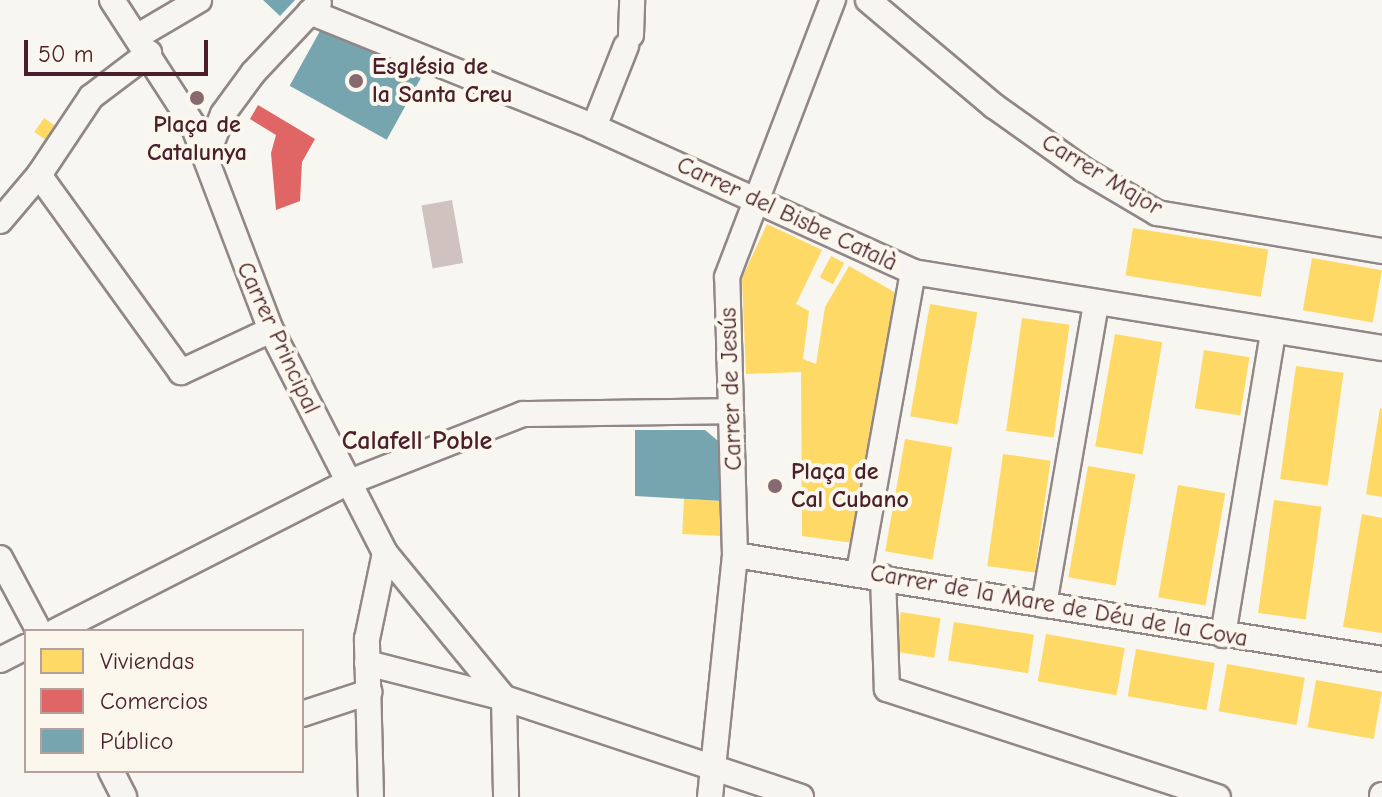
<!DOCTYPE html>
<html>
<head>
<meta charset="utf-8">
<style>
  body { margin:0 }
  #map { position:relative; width:1382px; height:797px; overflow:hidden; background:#f8f6f0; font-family:"Comic Neue",sans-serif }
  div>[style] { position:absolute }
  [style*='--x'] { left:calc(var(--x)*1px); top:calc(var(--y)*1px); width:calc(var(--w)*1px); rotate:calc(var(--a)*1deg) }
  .water>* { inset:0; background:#d0c3bf; transform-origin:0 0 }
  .homes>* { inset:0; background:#ffd966; transform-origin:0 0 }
  .shops>* { inset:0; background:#e06666 }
  .public>* { inset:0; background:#76a5af; transform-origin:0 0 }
  .roads { filter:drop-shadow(2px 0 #918787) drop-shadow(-2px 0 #918787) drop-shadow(0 2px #918787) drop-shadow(0 -2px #918787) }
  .street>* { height:24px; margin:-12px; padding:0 12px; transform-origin:12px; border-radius:12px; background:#f6f5f1 }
  .dots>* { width:22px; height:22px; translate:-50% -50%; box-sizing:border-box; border:4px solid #fbf7ec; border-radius:50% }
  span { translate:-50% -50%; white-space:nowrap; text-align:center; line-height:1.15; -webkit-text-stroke:8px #fbf7ec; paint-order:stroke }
  .poi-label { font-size:24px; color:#4a1f2b; font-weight:700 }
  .left { translate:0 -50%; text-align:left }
  .street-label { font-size:24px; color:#4a1f2b }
  .neighbourhood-label { font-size:26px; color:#4a1f2b; font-weight:700 }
  .legend { position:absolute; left:24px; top:629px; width:280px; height:144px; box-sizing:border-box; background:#fbf7ec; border:2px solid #b4a19f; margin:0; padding:10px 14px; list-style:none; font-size:24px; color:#4a1f2b }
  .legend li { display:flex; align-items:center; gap:16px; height:40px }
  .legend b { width:40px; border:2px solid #b4a19f }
  .scale { position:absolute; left:24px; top:40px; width:184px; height:36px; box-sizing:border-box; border:4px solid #4a1f2b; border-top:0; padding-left:10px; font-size:24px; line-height:28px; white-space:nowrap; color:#4a1f2b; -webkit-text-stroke:6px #fbf7ec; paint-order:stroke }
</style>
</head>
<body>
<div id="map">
  <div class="water">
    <i style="left:452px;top:200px;width:64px;height:31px;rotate:80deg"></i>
  </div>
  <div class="homes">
    <i style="left:44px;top:118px;width:21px;height:17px;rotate:35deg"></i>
    <i style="clip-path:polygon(767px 224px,822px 250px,796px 304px,809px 311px,803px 359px,816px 364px,825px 307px,849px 266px,896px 293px,853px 543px,802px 536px,801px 372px,746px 374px,742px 278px)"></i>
    <i style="left:1133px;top:228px;width:137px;height:48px;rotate:9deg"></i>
    <i style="left:831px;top:256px;width:15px;height:24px;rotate:28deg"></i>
    <i style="left:1312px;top:258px;width:71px;height:53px;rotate:10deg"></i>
    <i style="left:930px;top:304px;width:48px;height:114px;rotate:10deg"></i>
    <i style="left:1022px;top:318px;width:48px;height:114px;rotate:8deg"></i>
    <i style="left:1115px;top:334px;width:48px;height:114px;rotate:10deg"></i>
    <i style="left:1204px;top:350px;width:46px;height:59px;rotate:9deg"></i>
    <i style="left:1296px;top:366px;width:48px;height:114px;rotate:8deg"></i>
    <i style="clip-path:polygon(1380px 408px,1382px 409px,1382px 497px,1366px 494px)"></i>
    <i style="left:905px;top:439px;width:48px;height:114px;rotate:10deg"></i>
    <i style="left:1003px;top:454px;width:48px;height:113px;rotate:8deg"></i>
    <i style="left:1088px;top:466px;width:48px;height:113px;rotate:10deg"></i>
    <i style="left:1178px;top:485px;width:48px;height:114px;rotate:10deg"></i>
    <i style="left:684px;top:499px;width:39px;height:35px;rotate:3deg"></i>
    <i style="left:1274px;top:500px;width:48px;height:114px;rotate:8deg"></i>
    <i style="clip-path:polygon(1362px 514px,1382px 518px,1382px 633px,1343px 627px)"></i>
    <i style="left:901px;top:612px;width:40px;height:40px;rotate:9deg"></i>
    <i style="left:954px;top:622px;width:81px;height:39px;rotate:9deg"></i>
    <i style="left:1046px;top:634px;width:80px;height:48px;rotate:10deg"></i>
    <i style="left:1136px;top:649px;width:80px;height:48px;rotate:10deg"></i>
    <i style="left:1227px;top:664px;width:79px;height:48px;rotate:10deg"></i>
    <i style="left:1316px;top:680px;width:67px;height:48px;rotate:10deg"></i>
  </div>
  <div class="shops">
    <i style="clip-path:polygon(258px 105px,315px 139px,302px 162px,300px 201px,276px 210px,271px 153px,276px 135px,250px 119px)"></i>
  </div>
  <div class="public">
    <i style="clip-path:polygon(263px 0,295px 0,280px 16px)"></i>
    <i style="left:325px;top:22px;width:111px;height:73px;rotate:29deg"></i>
    <i style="clip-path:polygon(635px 430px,705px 430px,723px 445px,723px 501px,635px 496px)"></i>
  </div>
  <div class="roads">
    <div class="street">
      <i style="--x:112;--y:0;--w:149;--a:57.1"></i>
      <i style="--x:193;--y:125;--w:219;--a:69.2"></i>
      <i style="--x:271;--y:330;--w:250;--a:62.9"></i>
      <i style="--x:385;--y:553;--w:188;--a:50.6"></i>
      <i style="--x:868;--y:0;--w:165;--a:40.1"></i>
      <i style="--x:994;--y:106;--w:110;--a:35.4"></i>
      <i style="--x:1084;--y:170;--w:85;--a:30.5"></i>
      <i style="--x:1157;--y:213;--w:228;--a:9.6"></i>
      <i style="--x:310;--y:12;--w:306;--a:22"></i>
      <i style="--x:594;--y:127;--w:350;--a:24.4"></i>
      <i style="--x:913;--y:272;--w:475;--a:9.2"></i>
      <i style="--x:631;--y:35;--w:35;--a:-88"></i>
      <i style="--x:138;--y:36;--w:71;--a:-30.5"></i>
      <i style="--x:594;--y:127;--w:87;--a:-68.4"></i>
      <i style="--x:206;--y:157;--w:46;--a:-68.4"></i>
      <i style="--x:223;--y:114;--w:51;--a:-53.8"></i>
      <i style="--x:253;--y:73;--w:96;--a:-46.7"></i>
      <i style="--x:39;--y:175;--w:243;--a:54.2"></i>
      <i style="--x:181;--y:372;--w:99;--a:-25"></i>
      <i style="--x:0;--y:221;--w:60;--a:-49.7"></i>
      <i style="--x:39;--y:175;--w:94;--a:-56.3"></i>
      <i style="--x:91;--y:97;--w:73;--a:-37.2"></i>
      <i style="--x:735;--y:555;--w:655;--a:9.13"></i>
      <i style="--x:0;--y:558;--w:83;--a:61.9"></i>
      <i style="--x:859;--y:572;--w:305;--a:-79.8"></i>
      <i style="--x:883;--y:577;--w:112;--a:88"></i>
      <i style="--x:887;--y:689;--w:348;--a:18.1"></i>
      <i style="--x:1044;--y:605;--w:305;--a:-80.2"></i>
      <i style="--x:56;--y:631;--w:326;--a:-27"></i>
      <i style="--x:347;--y:483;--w:189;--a:-21.4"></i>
      <i style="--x:523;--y:414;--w:208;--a:-0.8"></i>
      <i style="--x:1223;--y:635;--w:307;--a:-80.6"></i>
      <i style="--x:0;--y:660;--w:29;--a:-27"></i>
      <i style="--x:367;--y:663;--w:141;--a:14.3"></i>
      <i style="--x:504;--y:698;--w:313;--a:18.4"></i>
      <i style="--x:504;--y:698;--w:99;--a:88.8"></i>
      <i style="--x:302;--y:714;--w:71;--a:-18.2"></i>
      <i style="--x:111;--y:771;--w:29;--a:63"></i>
      <i style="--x:371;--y:797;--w:158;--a:-91.5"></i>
      <i style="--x:367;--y:639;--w:88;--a:-78.2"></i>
      <i style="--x:710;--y:797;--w:243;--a:-84.1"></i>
      <i style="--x:735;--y:555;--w:278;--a:-91.6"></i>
      <i style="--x:727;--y:277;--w:297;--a:-69.1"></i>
      <i style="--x:1382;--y:797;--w:2;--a:-90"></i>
    </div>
  </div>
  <div class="dots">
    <i style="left:356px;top:81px;background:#876a70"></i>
    <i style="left:197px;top:98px;background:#876a70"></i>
    <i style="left:775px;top:486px;background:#876a70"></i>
  </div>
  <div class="poi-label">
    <span class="left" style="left:372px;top:81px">Església de<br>la Santa Creu</span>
    <span style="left:197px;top:139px">Plaça de<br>Catalunya</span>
    <span class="left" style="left:791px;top:486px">Plaça de<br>Cal Cubano</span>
  </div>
  <div class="street-label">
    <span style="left:1102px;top:175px;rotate:31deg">Carrer Major</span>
    <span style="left:787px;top:214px;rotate:25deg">Carrer del Bisbe Català</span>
    <span style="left:278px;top:338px;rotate:65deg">Carrer Principal</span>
    <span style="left:731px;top:389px;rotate:-92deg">Carrer de Jesús</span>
    <span style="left:1059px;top:606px;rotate:10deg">Carrer de la Mare de Déu de la Cova</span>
  </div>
  <div class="neighbourhood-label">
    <span style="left:417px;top:442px">Calafell Poble</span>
  </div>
  <ul class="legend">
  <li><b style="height:22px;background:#ffd966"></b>Viviendas</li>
  <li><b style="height:22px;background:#e06666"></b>Comercios</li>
  <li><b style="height:22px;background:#76a5af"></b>Público</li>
  </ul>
  <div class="scale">50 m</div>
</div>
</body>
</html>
